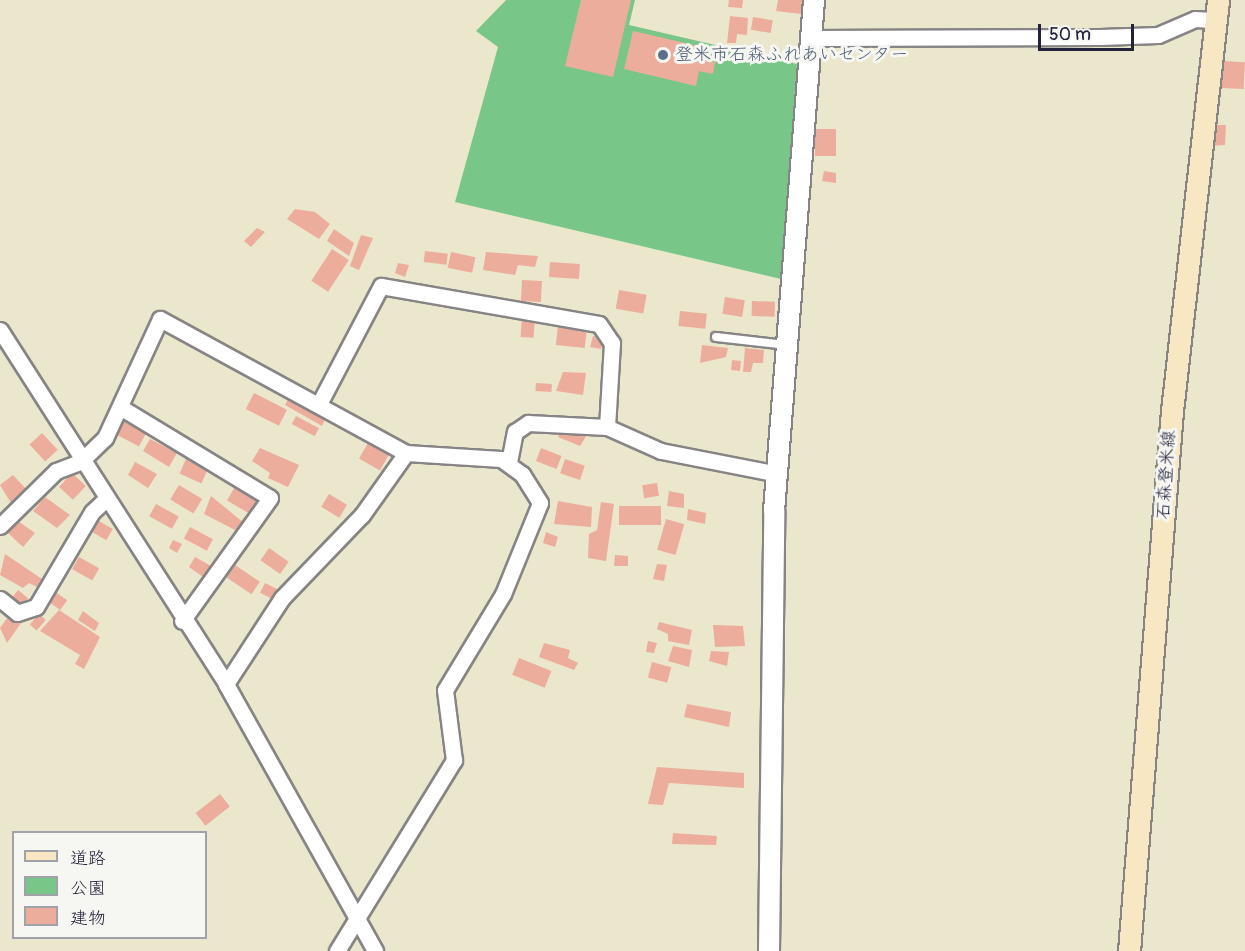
<!DOCTYPE html>
<html>
<head>
<meta charset="utf-8">
<style>
  body { margin:0 }
  #map { position:relative; width:1245px; height:951px; overflow:hidden; background:#ebe7cc; font-family:Pangolin,"Klee One",sans-serif }
  div>[style] { position:absolute }
  [style*='--x'] { left:calc(var(--x)*1px); top:calc(var(--y)*1px); width:calc(var(--w)*1px); rotate:calc(var(--a)*1deg) }
  .green>* { inset:0; background:#79c788 }
  .building>* { inset:0; background:#edad9c; transform-origin:0 0 }
  .roads { filter:drop-shadow(2px 0 #868484) drop-shadow(-2px 0 #868484) drop-shadow(0 2px #868484) drop-shadow(0 -2px #868484) }
  .service>* { height:8px; margin:-4px; padding:0 4px; transform-origin:4px; border-radius:4px; background:#fff }
  .minor>* { height:15px; margin:-7.5px; padding:0 7.5px; transform-origin:7.5px; border-radius:7.5px; background:#fff }
  .tertiary>* { height:20px; margin:-10px; padding:0 10px; transform-origin:10px; border-radius:10px; background:#fff }
  .secondary>* { height:21px; margin:-10.5px; padding:0 10.5px; transform-origin:10.5px; border-radius:10.5px; background:#f7e8c3 }
  .dots>* { width:16px; height:16px; translate:-50% -50%; box-sizing:border-box; border:3px solid #f6f6f2; border-radius:50% }
  span { translate:-50% -50%; white-space:nowrap; text-align:center; line-height:1.15; -webkit-text-stroke:6px #f6f6f2; paint-order:stroke }
  .service-label { font-size:18px; color:#4e5e75 }
  .left { translate:0 -50%; text-align:left }
  .street-label { font-size:18px; color:#22223b }
  .legend { position:absolute; left:12px; top:831px; width:195px; height:108px; box-sizing:border-box; background:#f6f6f2; border:2px solid #a1a1a9; margin:0; padding:8px 10px; list-style:none; font-size:18px; color:#22223b }
  .legend li { display:flex; align-items:center; gap:12px; height:30px }
  .legend b { width:30px; border:2px solid #a1a1a9 }
  .scale { position:absolute; left:1038px; top:24px; width:96px; height:27px; box-sizing:border-box; border:3px solid #22223b; border-top:0; padding-left:8px; font-size:18px; line-height:21px; white-space:nowrap; color:#22223b; -webkit-text-stroke:4px #f6f6f2; paint-order:stroke }
</style>
</head>
<body>
<div id="map">
  <div class="green">
    <i style="clip-path:polygon(506px 0,635px 0,629px 25px,797px 64px,781px 279px,455px 202px,498px 47px,476px 31px)"></i>
  </div>
  <div class="building">
    <i style="clip-path:polygon(581px 0,631px 0,613px 77px,565px 66px)"></i>
    <i style="clip-path:polygon(729px 0,743px 0,742px 8px,728px 7px)"></i>
    <i style="clip-path:polygon(778px 0,802px 0,801px 14px,776px 11px)"></i>
    <i style="clip-path:polygon(730px 16px,748px 18px,747px 35px,737px 34px,736px 43px,727px 43px)"></i>
    <i style="left:753px;top:17px;width:20px;height:13px;rotate:9deg"></i>
    <i style="clip-path:polygon(633px 31px,707px 48px,704px 60px,715px 62px,713px 74px,699px 71px,696px 86px,624px 69px)"></i>
    <i style="left:1223px;top:61px;width:22px;height:27px;rotate:3deg"></i>
    <i style="clip-path:polygon(1213px 125px,1226px 125px,1225px 145px,1210px 146px)"></i>
    <i style="left:815px;top:129px;width:21px;height:27px"></i>
    <i style="clip-path:polygon(824px 171px,836px 173px,836px 183px,822px 181px)"></i>
    <i style="clip-path:polygon(295px 209px,315px 212px,330px 224px,319px 239px,287px 219px)"></i>
    <i style="clip-path:polygon(257px 228px,265px 232px,251px 247px,244px 241px)"></i>
    <i style="clip-path:polygon(334px 229px,354px 243px,349px 256px,327px 241px)"></i>
    <i style="clip-path:polygon(361px 235px,373px 238px,359px 270px,350px 266px)"></i>
    <i style="left:332px;top:249px;width:20px;height:38px;rotate:33deg"></i>
    <i style="left:425px;top:251px;width:23px;height:11px;rotate:7deg"></i>
    <i style="left:451px;top:252px;width:25px;height:16px;rotate:12deg"></i>
    <i style="clip-path:polygon(486px 252px,538px 256px,535px 267px,518px 265px,515px 275px,483px 270px)"></i>
    <i style="left:550px;top:262px;width:30px;height:15px;rotate:4deg"></i>
    <i style="clip-path:polygon(398px 263px,409px 265px,405px 277px,395px 273px)"></i>
    <i style="left:522px;top:280px;width:20px;height:21px;rotate:3deg"></i>
    <i style="left:619px;top:290px;width:28px;height:19px;rotate:10deg"></i>
    <i style="left:725px;top:297px;width:20px;height:17px;rotate:9deg"></i>
    <i style="left:752px;top:301px;width:23px;height:15px;rotate:2deg"></i>
    <i style="left:680px;top:311px;width:27px;height:15px;rotate:6deg"></i>
    <i style="left:522px;top:317px;width:13px;height:20px;rotate:4deg"></i>
    <i style="left:558px;top:325px;width:29px;height:20px;rotate:6deg"></i>
    <i style="clip-path:polygon(593px 336px,603px 339px,601px 349px,590px 347px)"></i>
    <i style="clip-path:polygon(702px 345px,728px 348px,726px 357px,700px 363px)"></i>
    <i style="clip-path:polygon(745px 348px,764px 350px,763px 363px,753px 363px,751px 372px,743px 372px)"></i>
    <i style="left:732px;top:360px;width:9px;height:10px;rotate:6deg"></i>
    <i style="clip-path:polygon(563px 372px,586px 373px,583px 395px,556px 391px)"></i>
    <i style="left:536px;top:383px;width:16px;height:8px;rotate:4deg"></i>
    <i style="left:254px;top:393px;width:37px;height:18px;rotate:27deg"></i>
    <i style="clip-path:polygon(289px 397px,326px 416px,322px 426px,285px 405px)"></i>
    <i style="left:296px;top:416px;width:26px;height:9px;rotate:28deg"></i>
    <i style="left:123px;top:421px;width:26px;height:15px;rotate:28deg"></i>
    <i style="clip-path:polygon(563px 427px,587px 435px,580px 446px,558px 437px)"></i>
    <i style="left:42px;top:433px;width:23px;height:17px;rotate:47deg"></i>
    <i style="clip-path:polygon(150px 439px,177px 453px,169px 467px,143px 451px)"></i>
    <i style="left:368px;top:443px;width:24px;height:18px;rotate:30deg"></i>
    <i style="clip-path:polygon(260px 448px,299px 465px,288px 487px,268px 478px,270px 473px,252px 461px)"></i>
    <i style="left:541px;top:448px;width:22px;height:14px;rotate:21deg"></i>
    <i style="left:186px;top:459px;width:24px;height:16px;rotate:24deg"></i>
    <i style="left:565px;top:459px;width:21px;height:15px;rotate:19deg"></i>
    <i style="clip-path:polygon(135px 462px,157px 474px,148px 488px,128px 475px)"></i>
    <i style="left:72px;top:473px;width:19px;height:19px;rotate:43deg"></i>
    <i style="clip-path:polygon(13px 475px,28px 491px,11px 503px,0 485px)"></i>
    <i style="left:657px;top:483px;width:13px;height:15px;rotate:81deg"></i>
    <i style="left:179px;top:485px;width:27px;height:17px;rotate:31deg"></i>
    <i style="left:236px;top:485px;width:28px;height:18px;rotate:30deg"></i>
    <i style="clip-path:polygon(669px 491px,684px 494px,684px 508px,667px 506px)"></i>
    <i style="left:329px;top:494px;width:21px;height:15px;rotate:31deg"></i>
    <i style="clip-path:polygon(211px 496px,244px 523px,239px 532px,204px 514px)"></i>
    <i style="clip-path:polygon(45px 497px,70px 515px,57px 528px,33px 511px)"></i>
    <i style="clip-path:polygon(558px 501px,592px 507px,591px 527px,554px 524px)"></i>
    <i style="clip-path:polygon(601px 502px,614px 504px,606px 561px,588px 558px,589px 534px,597px 530px)"></i>
    <i style="left:156px;top:504px;width:26px;height:14px;rotate:29deg"></i>
    <i style="left:661px;top:506px;width:19px;height:42px;rotate:90deg"></i>
    <i style="clip-path:polygon(688px 509px,706px 513px,705px 524px,687px 520px)"></i>
    <i style="left:92px;top:517px;width:24px;height:13px;rotate:30deg"></i>
    <i style="left:666px;top:519px;width:19px;height:32px;rotate:16deg"></i>
    <i style="clip-path:polygon(18px 521px,35px 533px,23px 547px,8px 533px)"></i>
    <i style="left:190px;top:527px;width:26px;height:13px;rotate:28deg"></i>
    <i style="clip-path:polygon(546px 532px,558px 537px,555px 547px,543px 543px)"></i>
    <i style="clip-path:polygon(173px 540px,182px 544px,177px 553px,169px 548px)"></i>
    <i style="left:269px;top:548px;width:24px;height:15px;rotate:35deg"></i>
    <i style="clip-path:polygon(5px 554px,42px 579px,37px 587px,29px 583px,23px 588px,0 575px)"></i>
    <i style="clip-path:polygon(615px 555px,628px 556px,628px 566px,614px 566px)"></i>
    <i style="left:79px;top:557px;width:23px;height:14px;rotate:29deg"></i>
    <i style="clip-path:polygon(195px 557px,213px 567px,206px 579px,189px 567px)"></i>
    <i style="clip-path:polygon(657px 564px,667px 565px,664px 581px,653px 579px)"></i>
    <i style="left:235px;top:565px;width:30px;height:15px;rotate:34deg"></i>
    <i style="left:265px;top:583px;width:16px;height:11px;rotate:27deg"></i>
    <i style="left:18px;top:590px;width:13px;height:11px;rotate:39deg"></i>
    <i style="left:54px;top:591px;width:16px;height:12px;rotate:35deg"></i>
    <i style="clip-path:polygon(59px 610px,100px 637px,84px 669px,75px 664px,80px 655px,40px 631px)"></i>
    <i style="clip-path:polygon(83px 611px,99px 623px,95px 631px,78px 620px)"></i>
    <i style="left:39px;top:614px;width:9px;height:14px;rotate:41deg"></i>
    <i style="clip-path:polygon(8px 617px,21px 623px,7px 643px,0 628px)"></i>
    <i style="clip-path:polygon(659px 622px,692px 630px,689px 645px,668px 641px,668px 634px,657px 629px)"></i>
    <i style="clip-path:polygon(713px 625px,743px 626px,745px 646px,715px 647px)"></i>
    <i style="clip-path:polygon(648px 641px,657px 643px,654px 653px,646px 652px)"></i>
    <i style="clip-path:polygon(544px 643px,570px 650px,568px 658px,578px 663px,574px 670px,539px 657px)"></i>
    <i style="clip-path:polygon(673px 646px,692px 650px,689px 667px,668px 661px)"></i>
    <i style="clip-path:polygon(711px 651px,729px 652px,727px 666px,709px 661px)"></i>
    <i style="left:519px;top:658px;width:35px;height:18px;rotate:22deg"></i>
    <i style="left:652px;top:662px;width:20px;height:16px;rotate:15deg"></i>
    <i style="clip-path:polygon(687px 704px,731px 712px,729px 727px,684px 717px)"></i>
    <i style="clip-path:polygon(657px 767px,744px 773px,744px 788px,669px 783px,663px 805px,648px 804px)"></i>
    <i style="left:220px;top:794px;width:16px;height:31px;rotate:52deg"></i>
    <i style="clip-path:polygon(673px 833px,717px 836px,716px 845px,672px 844px)"></i>
  </div>
  <div class="roads">
    <div class="service">
      <i style="--x:716;--y:337;--w:70;--a:6.5"></i>
    </div>
    <div class="minor">
      <i style="--x:810;--y:38;--w:290;--a:-0.2"></i>
      <i style="--x:1100;--y:37;--w:58;--a:-2"></i>
      <i style="--x:1158;--y:35;--w:40;--a:-23.4"></i>
      <i style="--x:1195;--y:19;--w:22;--a:3"></i>
      <i style="--x:0;--y:330;--w:420;--a:57.4"></i>
      <i style="--x:226;--y:684;--w:306;--a:60.8"></i>
      <i style="--x:320;--y:402;--w:131;--a:-62.3"></i>
      <i style="--x:381;--y:286;--w:221;--a:9.9"></i>
      <i style="--x:599;--y:324;--w:23;--a:56"></i>
      <i style="--x:612;--y:343;--w:84;--a:93.4"></i>
      <i style="--x:120;--y:407;--w:175;--a:31.2"></i>
      <i style="--x:270;--y:498;--w:151;--a:125.6"></i>
      <i style="--x:509;--y:462;--w:31;--a:-79"></i>
      <i style="--x:515;--y:432;--w:16;--a:-35"></i>
      <i style="--x:528;--y:423;--w:79;--a:2.9"></i>
      <i style="--x:607;--y:427;--w:59;--a:24"></i>
      <i style="--x:661;--y:451;--w:119;--a:11.1"></i>
      <i style="--x:0;--y:526;--w:78;--a:-44.5"></i>
      <i style="--x:56;--y:471;--w:26;--a:-21"></i>
      <i style="--x:80;--y:462;--w:35;--a:-44"></i>
      <i style="--x:105;--y:438;--w:131;--a:-65.2"></i>
      <i style="--x:160;--y:319;--w:280;--a:28.6"></i>
      <i style="--x:406;--y:453;--w:95;--a:3.6"></i>
      <i style="--x:501;--y:459;--w:26;--a:36"></i>
      <i style="--x:522;--y:474;--w:34;--a:58"></i>
      <i style="--x:540;--y:503;--w:98;--a:112.1"></i>
      <i style="--x:503;--y:594;--w:112;--a:121.1"></i>
      <i style="--x:445;--y:690;--w:71;--a:82.7"></i>
      <i style="--x:454;--y:760;--w:224;--a:121.5"></i>
      <i style="--x:0;--y:599;--w:22;--a:39"></i>
      <i style="--x:17;--y:613;--w:20;--a:-18"></i>
      <i style="--x:36;--y:607;--w:110;--a:-59.5"></i>
      <i style="--x:92;--y:512;--w:19;--a:-43"></i>
      <i style="--x:226;--y:684;--w:103;--a:-56.9"></i>
      <i style="--x:282;--y:598;--w:115;--a:-46.1"></i>
      <i style="--x:362;--y:515;--w:76;--a:-54.6"></i>
    </div>
    <div class="tertiary">
      <i style="--x:769;--y:951;--w:440;--a:-89.3"></i>
      <i style="--x:774;--y:511;--w:513;--a:-85.52"></i>
    </div>
    <div class="secondary">
      <i style="--x:1129;--y:951;--w:542;--a:-85.45"></i>
      <i style="--x:1172;--y:411;--w:414;--a:-83.6"></i>
    </div>
  </div>
  <div class="dots">
    <i style="left:663px;top:55px;background:#5c6f8a"></i>
  </div>
  <div class="service-label">
    <span class="left" style="left:675px;top:55px">登米市石森ふれあいセンター</span>
  </div>
  <div class="street-label">
    <span style="left:1167px;top:475px;rotate:-86deg">石森登米線</span>
  </div>
  <ul class="legend">
  <li><b style="height:8px;background:#f7e8c3"></b>道路</li>
  <li><b style="height:16px;background:#79c788"></b>公園</li>
  <li><b style="height:16px;background:#edad9c"></b>建物</li>
  </ul>
  <div class="scale">50 m</div>
</div>
</body>
</html>
